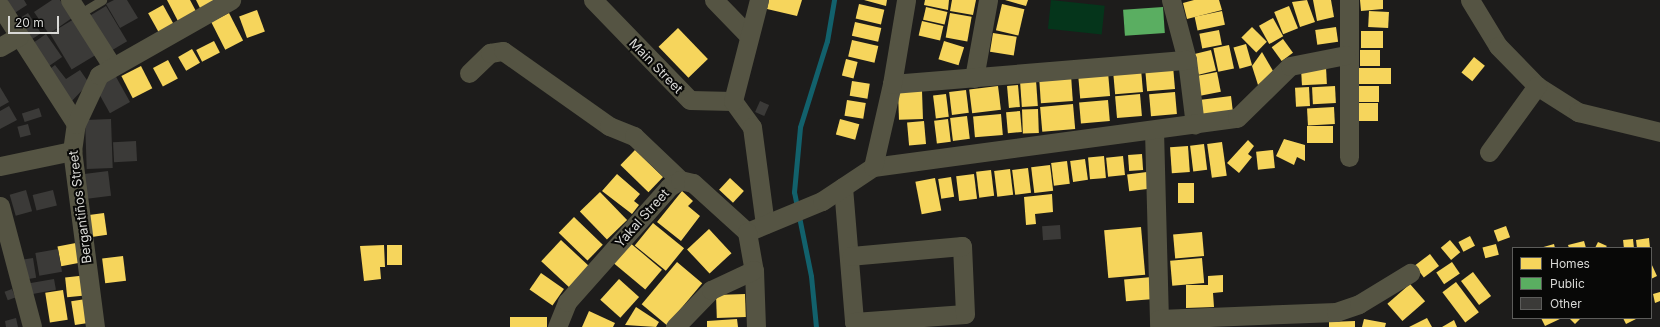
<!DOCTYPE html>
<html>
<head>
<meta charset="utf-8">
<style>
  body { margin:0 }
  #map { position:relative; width:1660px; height:327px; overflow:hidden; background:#1d1c1b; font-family:Inter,sans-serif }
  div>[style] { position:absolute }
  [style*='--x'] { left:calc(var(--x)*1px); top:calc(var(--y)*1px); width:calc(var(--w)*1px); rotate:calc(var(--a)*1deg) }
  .green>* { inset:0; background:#05351b; transform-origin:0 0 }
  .homes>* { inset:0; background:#f6d55c; transform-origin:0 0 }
  .public>* { inset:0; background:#5aae61; transform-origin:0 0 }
  .stream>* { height:5px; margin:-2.5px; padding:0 2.5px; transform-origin:2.5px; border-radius:2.5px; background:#12616c }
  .building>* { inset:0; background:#3b3a38; transform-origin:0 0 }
  .service>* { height:9px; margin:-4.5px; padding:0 4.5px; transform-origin:4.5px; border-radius:4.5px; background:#555443 }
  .minor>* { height:19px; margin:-9.5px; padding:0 9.5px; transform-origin:9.5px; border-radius:9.5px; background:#555443 }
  span { translate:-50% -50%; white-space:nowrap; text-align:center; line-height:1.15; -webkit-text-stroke:4px #080807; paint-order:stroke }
  .street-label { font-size:13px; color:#d9d9d6 }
  .legend { position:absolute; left:1512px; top:247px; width:140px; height:72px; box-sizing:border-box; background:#080807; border:1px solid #5c5c5a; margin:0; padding:5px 7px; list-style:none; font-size:12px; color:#d9d9d6 }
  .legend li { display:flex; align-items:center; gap:8px; height:20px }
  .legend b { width:20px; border:1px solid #5c5c5a }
  .scale { position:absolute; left:8px; top:16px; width:51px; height:18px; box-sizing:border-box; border:2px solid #d9d9d6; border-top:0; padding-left:5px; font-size:12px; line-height:14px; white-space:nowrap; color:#d9d9d6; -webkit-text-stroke:3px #080807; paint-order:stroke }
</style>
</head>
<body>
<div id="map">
  <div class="green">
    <i style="left:1051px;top:0;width:54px;height:29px;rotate:6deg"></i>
  </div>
  <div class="homes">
    <i style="clip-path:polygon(167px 0,190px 0,198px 15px,180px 25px)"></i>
    <i style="clip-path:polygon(196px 0,218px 0,202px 12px)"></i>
    <i style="clip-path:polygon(769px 0,802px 0,797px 16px,767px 9px)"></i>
    <i style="clip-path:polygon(864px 0,887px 0,886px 6px)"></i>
    <i style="clip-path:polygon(925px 0,949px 0,948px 10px,924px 5px)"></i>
    <i style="clip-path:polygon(952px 0,976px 0,973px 15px,950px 11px)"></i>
    <i style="clip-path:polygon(1005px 0,1028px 0,1026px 6px)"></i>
    <i style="clip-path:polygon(1194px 0,1219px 0,1222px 10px,1187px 19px,1183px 3px)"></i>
    <i style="clip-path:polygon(1307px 0,1315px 22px,1300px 27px,1292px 2px)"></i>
    <i style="clip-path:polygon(1313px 0,1331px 0,1334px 17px,1317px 21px)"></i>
    <i style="clip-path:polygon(1360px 0,1383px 0,1383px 9px,1361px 11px)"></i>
    <i style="left:859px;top:4px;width:26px;height:15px;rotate:13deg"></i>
    <i style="left:1002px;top:4px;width:23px;height:27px;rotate:13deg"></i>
    <i style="left:163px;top:5px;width:25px;height:17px;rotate:61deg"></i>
    <i style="left:1289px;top:6px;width:24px;height:16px;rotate:68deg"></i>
    <i style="left:926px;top:7px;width:22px;height:13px;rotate:13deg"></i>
    <i style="left:257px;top:10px;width:23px;height:19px;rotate:70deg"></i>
    <i style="left:1222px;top:11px;width:14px;height:28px;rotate:78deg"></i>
    <i style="left:1369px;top:11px;width:20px;height:16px;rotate:3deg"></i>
    <i style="left:229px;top:13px;width:31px;height:20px;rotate:63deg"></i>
    <i style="left:950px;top:13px;width:22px;height:25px;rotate:10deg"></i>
    <i style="left:1273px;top:18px;width:21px;height:16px;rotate:61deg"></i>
    <i style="left:922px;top:21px;width:22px;height:15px;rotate:13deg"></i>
    <i style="left:855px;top:22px;width:27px;height:14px;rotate:13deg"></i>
    <i style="left:1252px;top:27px;width:21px;height:15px;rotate:45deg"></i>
    <i style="left:1336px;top:27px;width:15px;height:21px;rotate:82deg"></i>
    <i style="left:678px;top:28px;width:43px;height:27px;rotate:46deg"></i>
    <i style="left:1219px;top:30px;width:15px;height:20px;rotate:79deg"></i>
    <i style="left:1361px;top:31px;width:22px;height:17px"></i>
    <i style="left:993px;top:33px;width:24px;height:19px;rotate:9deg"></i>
    <i style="left:1283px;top:39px;width:17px;height:14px;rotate:54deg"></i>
    <i style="left:852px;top:40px;width:27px;height:17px;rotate:13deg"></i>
    <i style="left:214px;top:41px;width:13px;height:20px;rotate:63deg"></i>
    <i style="left:944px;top:41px;width:21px;height:19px;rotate:17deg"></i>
    <i style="left:1246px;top:44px;width:22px;height:13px;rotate:74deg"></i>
    <i style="left:1229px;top:45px;width:24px;height:16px;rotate:78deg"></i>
    <i style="left:192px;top:49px;width:16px;height:16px;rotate:60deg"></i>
    <i style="left:1211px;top:50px;width:21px;height:18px;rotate:76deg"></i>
    <i style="left:1360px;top:50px;width:20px;height:16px"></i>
    <i style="clip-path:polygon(1262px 52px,1273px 71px,1258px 85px,1252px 66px)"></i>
    <i style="left:1474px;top:57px;width:14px;height:20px;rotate:39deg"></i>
    <i style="left:846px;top:59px;width:12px;height:17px;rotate:14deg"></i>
    <i style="left:168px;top:60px;width:21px;height:17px;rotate:62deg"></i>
    <i style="left:141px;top:66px;width:25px;height:22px;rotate:63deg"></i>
    <i style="left:1173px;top:66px;width:23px;height:28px;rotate:85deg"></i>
    <i style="left:1326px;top:67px;width:17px;height:25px;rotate:87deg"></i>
    <i style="left:1353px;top:68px;width:38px;height:16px"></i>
    <i style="left:1141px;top:69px;width:23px;height:28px;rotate:85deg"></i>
    <i style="left:1108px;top:72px;width:24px;height:30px;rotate:85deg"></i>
    <i style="left:1217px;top:72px;width:20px;height:21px;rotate:79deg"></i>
    <i style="left:1071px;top:75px;width:26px;height:32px;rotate:86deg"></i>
    <i style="left:1036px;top:80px;width:26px;height:16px;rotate:86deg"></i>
    <i style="left:852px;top:81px;width:18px;height:15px;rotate:9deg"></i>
    <i style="left:1018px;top:85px;width:22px;height:11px;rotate:85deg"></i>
    <i style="left:998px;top:86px;width:24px;height:29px;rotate:83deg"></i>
    <i style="left:1335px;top:86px;width:17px;height:23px;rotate:87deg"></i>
    <i style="left:1359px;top:86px;width:20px;height:16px"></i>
    <i style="left:1309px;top:87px;width:19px;height:14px;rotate:87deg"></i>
    <i style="left:966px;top:90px;width:23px;height:17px;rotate:83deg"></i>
    <i style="left:922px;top:91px;width:28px;height:24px;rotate:88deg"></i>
    <i style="left:1175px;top:92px;width:22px;height:26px;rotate:85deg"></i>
    <i style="left:946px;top:94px;width:23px;height:13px;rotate:83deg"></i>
    <i style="left:1140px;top:94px;width:22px;height:25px;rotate:85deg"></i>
    <i style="left:1231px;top:96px;width:16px;height:30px;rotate:83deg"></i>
    <i style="left:847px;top:100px;width:19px;height:16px;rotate:9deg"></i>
    <i style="left:1108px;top:100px;width:21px;height:29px;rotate:85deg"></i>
    <i style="left:1357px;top:103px;width:21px;height:18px"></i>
    <i style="left:1073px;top:104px;width:25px;height:33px;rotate:85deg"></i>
    <i style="left:1334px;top:107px;width:17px;height:27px;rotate:87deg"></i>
    <i style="left:1038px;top:109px;width:24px;height:16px;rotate:88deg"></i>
    <i style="left:1020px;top:111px;width:21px;height:14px;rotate:85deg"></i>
    <i style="left:1001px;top:114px;width:21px;height:28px;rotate:85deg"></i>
    <i style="left:967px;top:116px;width:23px;height:17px;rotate:83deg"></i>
    <i style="left:840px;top:119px;width:20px;height:16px;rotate:15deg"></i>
    <i style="left:948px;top:119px;width:23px;height:14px;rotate:83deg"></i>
    <i style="left:924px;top:121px;width:23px;height:17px;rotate:85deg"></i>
    <i style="left:1333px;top:126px;width:17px;height:26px;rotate:90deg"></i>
    <i style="clip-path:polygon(1284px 139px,1305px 145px,1305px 161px,1297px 157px,1294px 165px,1276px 156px)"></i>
    <i style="clip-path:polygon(1248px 140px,1254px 146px,1248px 154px,1252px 157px,1239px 173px,1227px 163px)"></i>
    <i style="left:1222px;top:142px;width:34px;height:15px;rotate:82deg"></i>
    <i style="left:1204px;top:144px;width:26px;height:14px;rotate:83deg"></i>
    <i style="left:1188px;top:146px;width:26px;height:18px;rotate:86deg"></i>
    <i style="left:635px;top:150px;width:39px;height:21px;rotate:44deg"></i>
    <i style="left:1273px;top:150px;width:18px;height:17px;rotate:84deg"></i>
    <i style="left:1142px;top:154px;width:16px;height:14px;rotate:86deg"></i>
    <i style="left:1104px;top:156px;width:22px;height:16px;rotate:85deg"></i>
    <i style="left:1123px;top:156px;width:19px;height:17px;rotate:84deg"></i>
    <i style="left:1085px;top:159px;width:21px;height:15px;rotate:82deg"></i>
    <i style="left:1067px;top:161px;width:23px;height:16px;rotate:83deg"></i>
    <i style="left:1050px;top:165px;width:26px;height:19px;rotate:83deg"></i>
    <i style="left:1028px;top:168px;width:25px;height:16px;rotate:83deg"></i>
    <i style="left:1010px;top:169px;width:26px;height:16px;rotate:83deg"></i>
    <i style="left:991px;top:170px;width:26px;height:15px;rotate:83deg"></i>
    <i style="left:1147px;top:172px;width:17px;height:20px;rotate:83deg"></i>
    <i style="clip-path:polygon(617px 174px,640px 194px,634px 201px,639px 205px,632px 214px,602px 191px)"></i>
    <i style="left:974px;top:174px;width:25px;height:18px;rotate:83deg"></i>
    <i style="left:951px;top:177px;width:20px;height:13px;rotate:81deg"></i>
    <i style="left:730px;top:178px;width:19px;height:16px;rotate:43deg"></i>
    <i style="left:935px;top:178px;width:33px;height:20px;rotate:79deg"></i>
    <i style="left:1178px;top:183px;width:16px;height:20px"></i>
    <i style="clip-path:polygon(682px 191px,693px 201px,688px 206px,700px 216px,681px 241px,657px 222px)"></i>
    <i style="left:600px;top:192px;width:39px;height:28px;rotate:46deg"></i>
    <i style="clip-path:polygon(1052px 194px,1053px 212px,1035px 214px,1036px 224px,1026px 225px,1024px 197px)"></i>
    <i style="left:104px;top:213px;width:22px;height:17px;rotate:82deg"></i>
    <i style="left:574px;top:217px;width:40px;height:22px;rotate:44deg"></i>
    <i style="left:653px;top:223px;width:40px;height:29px;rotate:39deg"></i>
    <i style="left:1506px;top:226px;width:12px;height:13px;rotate:70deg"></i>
    <i style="left:1141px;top:227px;width:48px;height:37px;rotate:85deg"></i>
    <i style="left:709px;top:229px;width:33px;height:30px;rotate:47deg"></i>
    <i style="left:1202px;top:232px;width:24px;height:29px;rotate:85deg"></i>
    <i style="left:1470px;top:236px;width:11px;height:13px;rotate:63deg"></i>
    <i style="clip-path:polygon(1649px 238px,1650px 248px,1637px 248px,1636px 240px)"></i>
    <i style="left:1633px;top:239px;width:9px;height:10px;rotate:84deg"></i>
    <i style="left:561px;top:240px;width:40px;height:29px;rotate:43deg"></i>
    <i style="left:1450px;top:240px;width:16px;height:12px;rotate:50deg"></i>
    <i style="clip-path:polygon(1584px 241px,1586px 248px,1569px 248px,1568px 245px)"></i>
    <i style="left:81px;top:242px;width:20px;height:24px;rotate:79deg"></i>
    <i style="left:629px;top:242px;width:43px;height:26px;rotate:40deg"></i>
    <i style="clip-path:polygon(1598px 242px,1607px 246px,1605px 248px,1595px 248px)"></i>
    <i style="left:1496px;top:244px;width:11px;height:14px;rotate:75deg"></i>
    <i style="clip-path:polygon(1554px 244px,1555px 248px,1540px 248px)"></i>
    <i style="clip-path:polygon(384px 245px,385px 267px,380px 267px,381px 279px,364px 281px,360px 246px)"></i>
    <i style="left:387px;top:245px;width:15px;height:20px"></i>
    <i style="left:1430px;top:254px;width:15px;height:19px;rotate:53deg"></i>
    <i style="left:123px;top:256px;width:25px;height:21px;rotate:83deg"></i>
    <i style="left:1202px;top:258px;width:25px;height:32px;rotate:85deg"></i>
    <i style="left:677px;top:262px;width:33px;height:55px;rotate:40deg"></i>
    <i style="left:1452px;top:262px;width:14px;height:19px;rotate:56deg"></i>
    <i style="clip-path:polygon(1651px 263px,1657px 276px,1651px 279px)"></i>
    <i style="left:1473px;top:272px;width:30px;height:15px;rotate:53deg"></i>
    <i style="left:541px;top:273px;width:28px;height:20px;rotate:35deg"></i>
    <i style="left:88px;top:275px;width:20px;height:23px;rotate:84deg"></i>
    <i style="clip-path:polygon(1223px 275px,1223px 292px,1213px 293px,1214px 307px,1186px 308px,1186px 285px,1208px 285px,1208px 276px)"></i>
    <i style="left:1152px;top:277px;width:22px;height:28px;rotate:85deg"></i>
    <i style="left:619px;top:279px;width:27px;height:28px;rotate:42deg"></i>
    <i style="left:1456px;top:282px;width:38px;height:17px;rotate:53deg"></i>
    <i style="left:1410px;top:284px;width:23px;height:30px;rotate:49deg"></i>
    <i style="left:63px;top:290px;width:30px;height:18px;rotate:81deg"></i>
    <i style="clip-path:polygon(1660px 292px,1660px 301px,1655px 303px,1653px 294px)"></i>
    <i style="left:745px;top:294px;width:23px;height:29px;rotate:88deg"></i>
    <i style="left:86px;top:299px;width:24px;height:15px;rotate:81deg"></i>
    <i style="clip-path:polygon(636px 307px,659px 322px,656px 327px,625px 325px)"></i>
    <i style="clip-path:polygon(589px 311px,615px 323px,613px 327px,582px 327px)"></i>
    <i style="left:510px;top:317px;width:37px;height:10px"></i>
    <i style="clip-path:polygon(1427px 318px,1432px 327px,1409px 327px)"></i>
    <i style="clip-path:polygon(1541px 318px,1562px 318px,1545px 326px)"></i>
    <i style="clip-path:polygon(1569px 318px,1581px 318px,1575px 324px)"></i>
    <i style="clip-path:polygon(1623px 318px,1638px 318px,1626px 324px)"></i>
    <i style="clip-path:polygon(737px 319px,738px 327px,707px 327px,707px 321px)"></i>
    <i style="clip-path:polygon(1364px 319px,1386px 323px,1385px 327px,1362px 327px)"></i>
    <i style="clip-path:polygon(1454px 320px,1457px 327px,1442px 327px)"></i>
    <i style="clip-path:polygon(1355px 321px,1355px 327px,1329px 327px,1329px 322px)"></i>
  </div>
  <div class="public">
    <i style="left:1163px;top:7px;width:26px;height:40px;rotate:86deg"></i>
  </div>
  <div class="stream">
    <i style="--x:816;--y:327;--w:51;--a:-95.6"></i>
    <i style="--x:811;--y:276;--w:86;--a:-101.4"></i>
    <i style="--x:794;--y:192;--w:65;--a:-84.7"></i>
    <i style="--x:800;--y:127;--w:90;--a:-72.6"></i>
    <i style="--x:827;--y:41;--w:42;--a:-80.3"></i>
  </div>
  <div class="building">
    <i style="clip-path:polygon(4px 0,24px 0,27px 5px,13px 14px)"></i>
    <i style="clip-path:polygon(52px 0,60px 0,72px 18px,49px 34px,34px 12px)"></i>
    <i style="clip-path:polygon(114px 0,127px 0,138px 18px,120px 28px,106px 4px)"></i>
    <i style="left:106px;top:6px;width:41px;height:26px;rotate:59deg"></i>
    <i style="left:28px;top:13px;width:24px;height:19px;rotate:57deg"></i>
    <i style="left:74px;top:19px;width:42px;height:28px;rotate:59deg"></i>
    <i style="left:46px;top:34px;width:28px;height:22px;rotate:55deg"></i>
    <i style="clip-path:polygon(55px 65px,66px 79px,80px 70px,89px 83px,69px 104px,46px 72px)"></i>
    <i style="left:115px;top:75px;width:31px;height:23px;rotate:61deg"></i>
    <i style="clip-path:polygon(0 87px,9px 102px,0 107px)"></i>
    <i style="left:760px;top:101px;width:10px;height:12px;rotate:24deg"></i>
    <i style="clip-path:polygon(9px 106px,17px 120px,0 129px,0 111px)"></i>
    <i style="left:39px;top:108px;width:9px;height:18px;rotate:72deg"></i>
    <i style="left:111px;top:119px;width:49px;height:26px;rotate:88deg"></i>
    <i style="left:28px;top:124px;width:11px;height:11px;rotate:75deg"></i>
    <i style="left:136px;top:141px;width:20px;height:23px;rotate:87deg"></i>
    <i style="left:108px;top:171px;width:25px;height:24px;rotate:83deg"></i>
    <i style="left:26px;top:190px;width:22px;height:17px;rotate:74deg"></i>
    <i style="left:53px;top:190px;width:16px;height:21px;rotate:76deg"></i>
    <i style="left:1060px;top:225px;width:14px;height:18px;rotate:86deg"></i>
    <i style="left:58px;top:249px;width:23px;height:23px;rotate:80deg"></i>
    <i style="left:33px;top:258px;width:20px;height:16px;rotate:81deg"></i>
    <i style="left:54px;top:279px;width:11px;height:25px;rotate:80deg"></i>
    <i style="left:12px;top:289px;width:9px;height:8px;rotate:69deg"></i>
    <i style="clip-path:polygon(16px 318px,18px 327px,6px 327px,5px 321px)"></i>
  </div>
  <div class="service">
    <i style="--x:79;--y:14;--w:27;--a:-31"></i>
  </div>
  <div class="minor">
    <i style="--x:70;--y:0;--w:78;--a:57.5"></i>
    <i style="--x:593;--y:0;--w:139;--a:45.9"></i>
    <i style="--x:690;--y:100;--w:43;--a:1.3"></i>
    <i style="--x:714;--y:0;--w:50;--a:45.8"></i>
    <i style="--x:1171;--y:0;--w:62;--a:75.1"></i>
    <i style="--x:1187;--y:60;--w:65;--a:83"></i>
    <i style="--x:1470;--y:0;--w:54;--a:58.7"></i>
    <i style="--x:1498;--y:46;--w:56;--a:45.7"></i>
    <i style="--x:1537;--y:86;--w:49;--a:32.4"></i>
    <i style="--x:1578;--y:112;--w:84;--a:13.7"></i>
    <i style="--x:0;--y:6;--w:140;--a:57.2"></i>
    <i style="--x:0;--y:47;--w:22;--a:-30"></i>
    <i style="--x:469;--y:73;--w:29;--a:-44"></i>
    <i style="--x:490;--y:53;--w:13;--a:-9"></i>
    <i style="--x:503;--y:51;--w:130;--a:35.3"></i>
    <i style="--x:609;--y:126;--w:27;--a:22"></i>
    <i style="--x:634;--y:136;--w:64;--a:43.7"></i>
    <i style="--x:974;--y:78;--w:79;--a:-79.8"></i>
    <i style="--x:892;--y:84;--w:296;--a:-4.7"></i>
    <i style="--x:733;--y:101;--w:32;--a:54"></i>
    <i style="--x:752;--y:127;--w:98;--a:82.4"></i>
    <i style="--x:733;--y:101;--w:104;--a:-75.6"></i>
    <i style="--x:1154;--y:130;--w:197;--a:88.5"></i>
    <i style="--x:1489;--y:152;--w:82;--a:-54"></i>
    <i style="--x:1349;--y:157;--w:157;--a:-90"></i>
    <i style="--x:0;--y:166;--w:74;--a:-11.8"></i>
    <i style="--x:873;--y:167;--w:367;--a:-7.7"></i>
    <i style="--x:1237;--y:118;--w:74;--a:-44.5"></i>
    <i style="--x:1290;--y:66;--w:57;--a:-11.1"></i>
    <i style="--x:843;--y:187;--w:135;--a:85.3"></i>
    <i style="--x:854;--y:322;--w:111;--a:-4.1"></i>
    <i style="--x:965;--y:314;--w:68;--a:-92.5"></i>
    <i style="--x:962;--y:246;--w:111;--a:174.9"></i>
    <i style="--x:0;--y:206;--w:124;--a:75.1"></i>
    <i style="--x:747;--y:232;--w:81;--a:-22.5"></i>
    <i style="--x:822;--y:201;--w:61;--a:-33.7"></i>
    <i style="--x:873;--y:167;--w:85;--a:-77.1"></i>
    <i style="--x:892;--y:84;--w:85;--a:-80.5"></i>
    <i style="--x:1159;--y:319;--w:177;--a:-2.3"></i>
    <i style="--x:1336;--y:312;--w:24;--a:-19"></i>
    <i style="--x:1359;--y:304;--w:60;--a:-31.3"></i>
    <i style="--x:95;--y:327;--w:177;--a:-97.4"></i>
    <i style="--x:72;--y:151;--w:27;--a:-82"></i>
    <i style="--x:76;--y:124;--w:54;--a:-64.9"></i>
    <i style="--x:99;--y:75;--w:152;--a:-29.6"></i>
    <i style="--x:557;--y:327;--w:27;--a:-68"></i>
    <i style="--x:567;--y:302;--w:154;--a:-48.4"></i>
    <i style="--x:669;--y:187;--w:13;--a:-32"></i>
    <i style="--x:680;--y:180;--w:13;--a:13"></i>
    <i style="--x:693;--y:183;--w:73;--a:42.2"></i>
    <i style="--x:747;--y:232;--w:39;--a:80"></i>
    <i style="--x:754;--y:270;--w:57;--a:88"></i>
    <i style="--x:675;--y:327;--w:52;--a:-45.8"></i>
    <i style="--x:711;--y:290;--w:47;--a:-24.9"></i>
  </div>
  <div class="street-label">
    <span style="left:656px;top:66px;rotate:46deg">Main Street</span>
    <span style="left:80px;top:207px;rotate:-97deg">Bergantiños Street</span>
    <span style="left:642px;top:218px;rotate:-48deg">Yakal Street</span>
  </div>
  <ul class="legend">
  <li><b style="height:11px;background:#f6d55c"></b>Homes</li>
  <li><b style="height:11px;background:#5aae61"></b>Public</li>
  <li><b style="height:11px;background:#3b3a38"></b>Other</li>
  </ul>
  <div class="scale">20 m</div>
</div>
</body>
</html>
